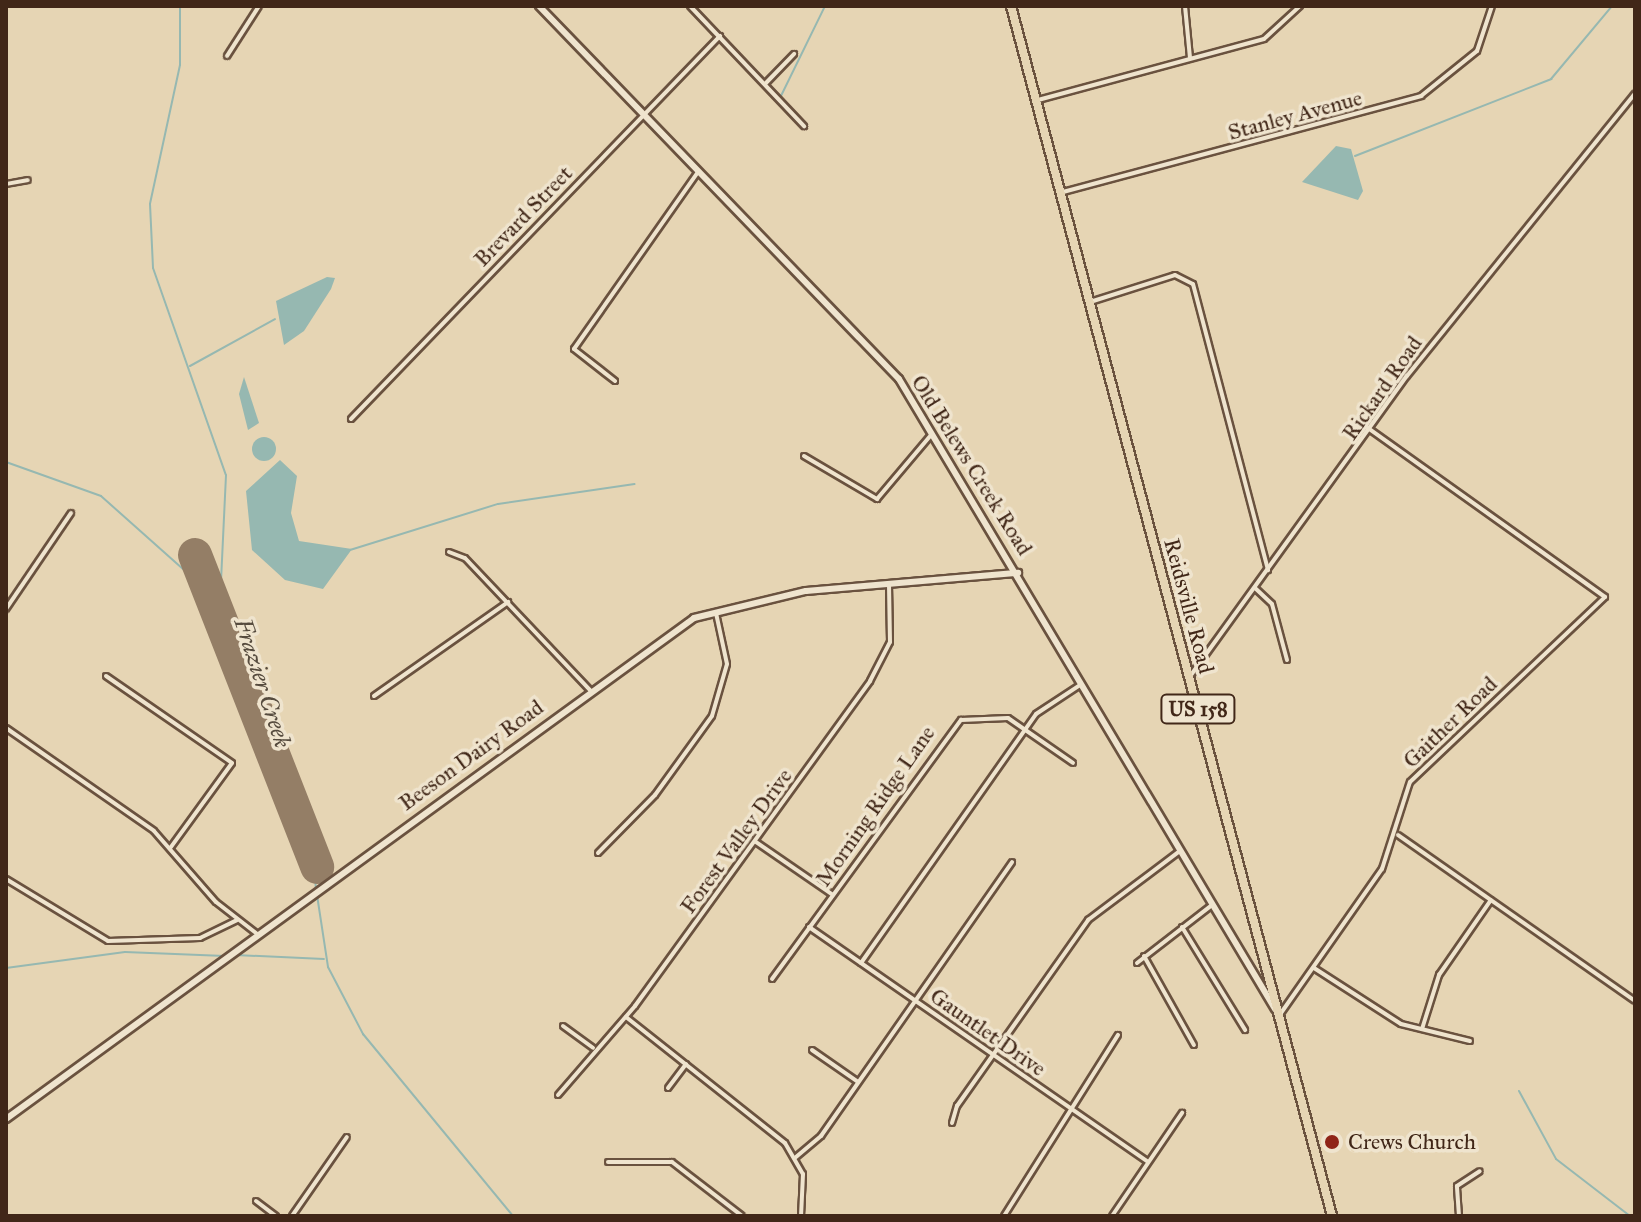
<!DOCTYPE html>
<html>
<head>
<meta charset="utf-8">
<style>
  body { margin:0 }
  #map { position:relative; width:1641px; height:1222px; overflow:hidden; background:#e6d5b4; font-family:"IM FELL Great Primer",serif }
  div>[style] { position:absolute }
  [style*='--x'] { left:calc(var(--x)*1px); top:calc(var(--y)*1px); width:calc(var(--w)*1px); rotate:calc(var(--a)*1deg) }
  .water>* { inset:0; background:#96b8b1 }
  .round { border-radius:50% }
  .stream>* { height:2px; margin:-1px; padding:0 1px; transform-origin:1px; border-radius:1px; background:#96b8b1 }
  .runway>* { height:34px; margin:-17px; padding:0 17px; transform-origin:17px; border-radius:17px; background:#947e66 }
  .roads { filter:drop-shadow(2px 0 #6a523f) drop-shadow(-2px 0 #6a523f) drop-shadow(0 2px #6a523f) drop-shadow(0 -2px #6a523f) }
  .street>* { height:4px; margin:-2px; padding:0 2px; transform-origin:2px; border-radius:2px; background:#efe4ce }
  .secondary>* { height:6px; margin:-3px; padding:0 3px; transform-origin:3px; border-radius:3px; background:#efe4ce }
  .highway>* { height:8px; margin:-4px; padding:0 4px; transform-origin:4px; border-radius:4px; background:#e6d5b4 }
  .dots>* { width:22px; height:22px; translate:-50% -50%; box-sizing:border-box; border:4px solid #efe4ce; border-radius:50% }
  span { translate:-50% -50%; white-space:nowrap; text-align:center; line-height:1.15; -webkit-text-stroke:7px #efe4ce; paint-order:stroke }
  .shield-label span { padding:2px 6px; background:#efe4ce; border:2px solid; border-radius:6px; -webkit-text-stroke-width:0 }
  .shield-label { font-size:20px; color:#412718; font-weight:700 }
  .street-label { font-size:22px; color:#412718 }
  .poi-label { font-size:22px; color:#412718 }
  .left { translate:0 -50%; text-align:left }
  .water-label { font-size:24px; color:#564b3e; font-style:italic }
  .frame { position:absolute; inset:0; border:8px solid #412718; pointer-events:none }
</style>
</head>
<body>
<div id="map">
  <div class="water">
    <i style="clip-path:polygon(1336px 146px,1351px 149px,1363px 191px,1358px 200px,1302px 182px)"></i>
    <i style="clip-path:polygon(327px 277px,335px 278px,331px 289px,304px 331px,284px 345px,276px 301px)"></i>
    <i style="clip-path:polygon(244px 377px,259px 423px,248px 430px,239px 394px)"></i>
    <i class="round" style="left:252px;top:437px;width:24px;height:24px"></i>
    <i style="clip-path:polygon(280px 460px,297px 476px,291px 513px,299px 541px,352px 549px,323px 589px,285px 580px,252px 550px,246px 491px)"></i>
  </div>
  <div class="stream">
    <i style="--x:180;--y:6;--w:59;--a:90"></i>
    <i style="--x:180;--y:65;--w:142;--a:102.2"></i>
    <i style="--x:150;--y:204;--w:64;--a:87.3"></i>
    <i style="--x:153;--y:268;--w:219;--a:70.6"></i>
    <i style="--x:226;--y:475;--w:127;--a:92.7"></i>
    <i style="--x:220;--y:602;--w:40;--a:81.5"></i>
    <i style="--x:226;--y:642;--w:106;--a:71.2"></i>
    <i style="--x:260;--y:742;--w:110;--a:62.3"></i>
    <i style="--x:311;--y:839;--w:50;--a:84.3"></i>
    <i style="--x:778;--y:102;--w:107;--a:-63.9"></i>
    <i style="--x:1355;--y:156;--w:211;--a:-21.4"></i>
    <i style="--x:1551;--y:79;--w:95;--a:-50.1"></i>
    <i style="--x:190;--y:366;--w:97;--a:-28.9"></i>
    <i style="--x:6;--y:462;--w:101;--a:19.7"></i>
    <i style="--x:101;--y:496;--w:159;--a:41.7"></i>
    <i style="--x:350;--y:550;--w:155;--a:-17.3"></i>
    <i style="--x:498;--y:504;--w:138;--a:-8.3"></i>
    <i style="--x:317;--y:895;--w:73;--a:81.3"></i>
    <i style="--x:328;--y:967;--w:76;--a:62.4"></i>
    <i style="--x:363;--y:1034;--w:236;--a:50.5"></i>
    <i style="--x:235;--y:955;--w:89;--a:2.6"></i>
    <i style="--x:6;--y:968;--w:120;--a:-7.7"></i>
    <i style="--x:125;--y:952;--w:100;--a:2.3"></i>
    <i style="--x:1519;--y:1091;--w:77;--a:61.4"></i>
    <i style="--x:1556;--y:1159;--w:93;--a:37.6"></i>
  </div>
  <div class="runway">
    <i style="--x:195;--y:555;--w:335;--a:68.6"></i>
  </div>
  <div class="roads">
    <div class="street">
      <i style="--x:690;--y:6;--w:166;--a:46.5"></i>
      <i style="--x:1185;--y:6;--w:52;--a:84.5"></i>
      <i style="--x:227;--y:56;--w:59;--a:-57.4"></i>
      <i style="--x:765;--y:84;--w:42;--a:-46"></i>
      <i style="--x:1038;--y:100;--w:234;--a:-15.1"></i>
      <i style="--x:1264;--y:39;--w:49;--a:-42.5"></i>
      <i style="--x:6;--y:184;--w:22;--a:-10"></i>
      <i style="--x:1063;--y:192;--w:371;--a:-15"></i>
      <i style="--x:1421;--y:96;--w:72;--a:-38.8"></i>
      <i style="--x:1477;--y:51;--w:47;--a:-71.6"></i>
      <i style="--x:1090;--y:302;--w:89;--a:-17.6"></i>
      <i style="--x:1175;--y:275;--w:20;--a:27"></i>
      <i style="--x:1193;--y:284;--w:296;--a:75.3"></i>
      <i style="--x:615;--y:381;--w:52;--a:-142"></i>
      <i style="--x:574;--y:349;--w:216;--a:-55"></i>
      <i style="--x:351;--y:419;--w:532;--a:-46.07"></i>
      <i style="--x:804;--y:456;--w:85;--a:30.5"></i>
      <i style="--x:877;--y:499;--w:85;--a:-49.8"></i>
      <i style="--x:449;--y:552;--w:17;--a:21"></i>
      <i style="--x:465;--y:558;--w:182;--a:46.6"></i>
      <i style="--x:1255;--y:588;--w:23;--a:43"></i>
      <i style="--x:1272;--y:604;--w:58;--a:75"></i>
      <i style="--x:6;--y:609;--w:116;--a:-55.9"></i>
      <i style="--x:1191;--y:675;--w:369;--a:-54.2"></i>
      <i style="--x:1407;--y:376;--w:363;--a:-51.1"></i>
      <i style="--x:106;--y:676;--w:153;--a:34.6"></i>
      <i style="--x:232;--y:763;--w:104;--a:126"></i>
      <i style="--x:374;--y:696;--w:164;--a:-35"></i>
      <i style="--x:6;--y:728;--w:180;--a:34.8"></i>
      <i style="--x:154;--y:831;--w:94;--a:48.9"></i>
      <i style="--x:216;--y:902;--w:51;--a:37.8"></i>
      <i style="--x:1398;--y:835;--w:289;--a:35"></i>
      <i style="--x:756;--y:842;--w:93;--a:34.5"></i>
      <i style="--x:598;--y:853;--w:81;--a:-45.5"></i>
      <i style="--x:655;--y:795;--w:97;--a:-54.2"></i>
      <i style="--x:712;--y:716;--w:54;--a:-73.9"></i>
      <i style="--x:727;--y:664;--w:52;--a:-102.2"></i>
      <i style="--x:6;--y:879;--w:119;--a:31.3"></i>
      <i style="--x:108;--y:941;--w:92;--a:-1.9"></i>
      <i style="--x:200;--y:938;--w:41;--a:-25.9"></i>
      <i style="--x:809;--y:927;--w:412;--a:34.7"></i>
      <i style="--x:1182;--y:927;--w:121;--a:58.5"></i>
      <i style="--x:1144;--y:956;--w:102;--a:60.7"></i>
      <i style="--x:861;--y:963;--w:304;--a:-54.9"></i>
      <i style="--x:1036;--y:714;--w:53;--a:-33.4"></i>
      <i style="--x:1137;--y:963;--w:95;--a:-37.7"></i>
      <i style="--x:1314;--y:968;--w:103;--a:32.8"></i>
      <i style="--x:1401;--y:1024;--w:71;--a:13.8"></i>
      <i style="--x:772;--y:979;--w:321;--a:-53.9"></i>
      <i style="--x:961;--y:720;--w:47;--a:-2.4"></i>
      <i style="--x:1008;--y:718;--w:79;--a:34.7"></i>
      <i style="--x:1281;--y:1013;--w:176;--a:-55"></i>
      <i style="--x:1382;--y:869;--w:91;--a:-72.2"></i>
      <i style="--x:1410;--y:782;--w:269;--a:-43.5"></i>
      <i style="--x:1605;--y:597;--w:291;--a:-144.5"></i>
      <i style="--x:626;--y:1017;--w:203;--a:38.4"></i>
      <i style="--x:785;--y:1143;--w:36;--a:60"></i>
      <i style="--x:803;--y:1174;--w:42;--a:92.7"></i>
      <i style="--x:563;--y:1026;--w:37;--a:36"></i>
      <i style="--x:1422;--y:1029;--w:57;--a:-72.5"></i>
      <i style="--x:1439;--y:975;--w:91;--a:-55.3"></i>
      <i style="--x:812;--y:1050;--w:56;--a:34.8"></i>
      <i style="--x:668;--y:1088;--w:30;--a:-53"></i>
      <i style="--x:558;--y:1095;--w:118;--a:-49.1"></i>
      <i style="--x:635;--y:1006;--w:401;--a:-54.1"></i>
      <i style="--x:870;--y:681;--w:44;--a:-62.9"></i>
      <i style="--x:890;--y:642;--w:58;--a:-91"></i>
      <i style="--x:952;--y:1123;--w:18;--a:-74"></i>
      <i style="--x:957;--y:1106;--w:228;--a:-54.8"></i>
      <i style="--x:1088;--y:920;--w:115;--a:-36.9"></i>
      <i style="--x:796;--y:1157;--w:33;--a:-40"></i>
      <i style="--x:821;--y:1136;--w:334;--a:-55.1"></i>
      <i style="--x:608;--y:1162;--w:64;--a:0"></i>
      <i style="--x:672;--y:1162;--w:88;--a:37.6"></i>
      <i style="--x:256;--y:1201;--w:25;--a:37"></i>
      <i style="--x:292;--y:1216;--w:96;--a:-55.2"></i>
      <i style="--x:1004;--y:1216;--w:214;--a:-57.8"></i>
      <i style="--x:1112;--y:1216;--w:125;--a:-55.8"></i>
      <i style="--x:1459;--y:1216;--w:30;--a:-94"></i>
      <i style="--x:1457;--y:1186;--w:27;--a:-33"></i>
    </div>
    <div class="secondary">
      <i style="--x:539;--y:6;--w:518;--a:46.02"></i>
      <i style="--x:899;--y:379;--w:734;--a:59.17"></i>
      <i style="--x:6;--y:1119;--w:851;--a:-36.06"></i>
      <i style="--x:694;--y:618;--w:115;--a:-13.6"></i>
      <i style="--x:806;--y:591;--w:213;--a:-4.9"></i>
    </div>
    <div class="highway">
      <i style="--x:1011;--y:6;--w:1252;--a:75.14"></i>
    </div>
  </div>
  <div class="dots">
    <i style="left:1332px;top:1142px;background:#8f2418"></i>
  </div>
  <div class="shield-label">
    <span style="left:1198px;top:709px">US 158</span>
  </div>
  <div class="street-label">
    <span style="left:1295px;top:115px;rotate:-15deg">Stanley Avenue</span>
    <span style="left:523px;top:216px;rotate:-46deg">Brevard Street</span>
    <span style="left:1382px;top:388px;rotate:-55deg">Rickard Road</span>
    <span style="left:972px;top:465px;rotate:58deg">Old Belews Creek Road</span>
    <span style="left:1189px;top:606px;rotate:75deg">Reidsville Road</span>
    <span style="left:1450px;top:722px;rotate:-44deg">Gaither Road</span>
    <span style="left:471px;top:755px;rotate:-36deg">Beeson Dairy Road</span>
    <span style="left:875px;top:806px;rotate:-55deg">Morning Ridge Lane</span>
    <span style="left:736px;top:841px;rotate:-54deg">Forest Valley Drive</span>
    <span style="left:988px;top:1032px;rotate:35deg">Gauntlet Drive</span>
  </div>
  <div class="poi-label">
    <span class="left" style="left:1348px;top:1142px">Crews Church</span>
  </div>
  <div class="water-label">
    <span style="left:262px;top:683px;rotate:72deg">Frazier Creek</span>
  </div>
  <div class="frame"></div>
</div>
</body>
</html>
